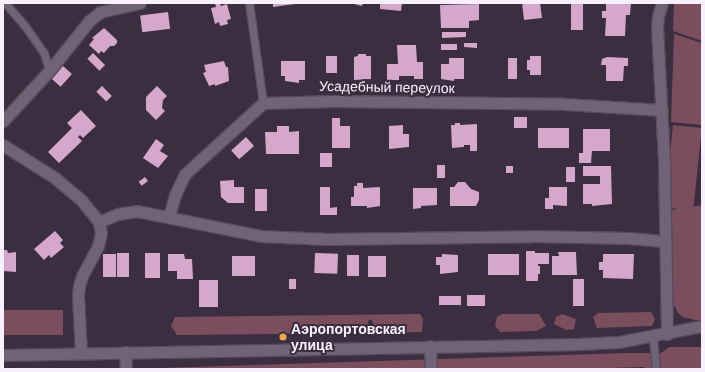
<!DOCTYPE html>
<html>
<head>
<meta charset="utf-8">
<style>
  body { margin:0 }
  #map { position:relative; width:705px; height:372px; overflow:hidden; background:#3a2e40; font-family:"DM Sans",sans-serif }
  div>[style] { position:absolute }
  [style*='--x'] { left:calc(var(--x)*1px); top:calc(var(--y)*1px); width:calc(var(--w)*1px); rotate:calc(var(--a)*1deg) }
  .green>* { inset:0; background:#7a4e5d; transform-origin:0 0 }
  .building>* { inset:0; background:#d5a7ca; transform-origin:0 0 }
  .roads { filter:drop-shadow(1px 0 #554b5a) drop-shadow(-1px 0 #554b5a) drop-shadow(0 1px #554b5a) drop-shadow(0 -1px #554b5a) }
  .service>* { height:7px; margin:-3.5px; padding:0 3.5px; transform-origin:3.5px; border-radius:3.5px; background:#706377 }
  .minor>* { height:11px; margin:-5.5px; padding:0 5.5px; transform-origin:5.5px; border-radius:5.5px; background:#706377 }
  .tertiary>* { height:11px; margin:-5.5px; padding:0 5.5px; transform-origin:5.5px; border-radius:5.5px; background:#706377 }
  .dots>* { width:11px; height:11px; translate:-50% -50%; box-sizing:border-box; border:2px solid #3a2e40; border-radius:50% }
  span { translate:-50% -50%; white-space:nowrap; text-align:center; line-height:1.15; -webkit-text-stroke:4px #3a2e40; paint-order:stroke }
  .street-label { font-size:14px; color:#f8f1fd }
  .poi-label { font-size:14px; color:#f8f1fd; font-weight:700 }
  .left { translate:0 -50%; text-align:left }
  .frame { position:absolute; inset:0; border:4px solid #f8f1fd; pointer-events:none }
</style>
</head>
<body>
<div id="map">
  <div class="green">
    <i style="clip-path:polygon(674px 3px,702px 3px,702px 41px,673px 31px)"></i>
    <i style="clip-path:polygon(674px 34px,702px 43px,702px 125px,671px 122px)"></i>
    <i style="left:673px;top:125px;width:29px;height:83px;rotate:6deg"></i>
    <i style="clip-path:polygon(702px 205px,702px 320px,695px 320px,683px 317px,678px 313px,672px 301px,672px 210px)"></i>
    <i style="left:63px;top:310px;width:25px;height:60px;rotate:90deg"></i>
    <i style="clip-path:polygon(651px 312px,655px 319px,652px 326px,597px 328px,593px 317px,598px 313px)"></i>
    <i style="clip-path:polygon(420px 314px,423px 319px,422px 332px,379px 333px,371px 319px,369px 320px,366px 328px,362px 333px,177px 335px,171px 326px,175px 317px)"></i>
    <i style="clip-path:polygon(502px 314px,539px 314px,546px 326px,536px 331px,500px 332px,495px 326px,497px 317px)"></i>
    <i style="clip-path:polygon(562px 314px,576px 319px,574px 329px,566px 330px,554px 324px,556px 317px)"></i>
    <i style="clip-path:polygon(669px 347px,702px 347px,702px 369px,643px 369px,645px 367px,575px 369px,127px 369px,628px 353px,661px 353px)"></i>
  </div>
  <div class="building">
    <i style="clip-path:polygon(215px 3px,220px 3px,221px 6px,227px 4px,231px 19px,227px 20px,228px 24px,220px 26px,219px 22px,215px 24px,211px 8px,216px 7px)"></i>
    <i style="clip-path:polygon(273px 3px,295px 3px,295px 4px,273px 7px)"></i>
    <i style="clip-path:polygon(350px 3px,363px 3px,362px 6px)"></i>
    <i style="clip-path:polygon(380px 3px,402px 3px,401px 11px,380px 9px)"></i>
    <i style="clip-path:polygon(522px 3px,540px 3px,542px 18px,524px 20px)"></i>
    <i style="left:571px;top:3px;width:12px;height:27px"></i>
    <i style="clip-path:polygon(606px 3px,631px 3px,630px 15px,626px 15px,625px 36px,605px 36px,606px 18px,602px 18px,602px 11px,606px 11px)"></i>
    <i style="clip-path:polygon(479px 4px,479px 20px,469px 21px,469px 28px,441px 28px,440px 5px)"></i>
    <i style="left:168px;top:12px;width:17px;height:28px;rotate:83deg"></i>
    <i style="clip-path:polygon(104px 28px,117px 40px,117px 43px,114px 46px,110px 46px,104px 53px,101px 51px,99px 54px,89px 45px,94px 39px,92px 38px)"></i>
    <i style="clip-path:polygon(442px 32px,466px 32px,466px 37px,442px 38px)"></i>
    <i style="clip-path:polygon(464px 43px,477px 43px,477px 48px,464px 47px)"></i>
    <i style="left:441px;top:44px;width:16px;height:6px"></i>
    <i style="clip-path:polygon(397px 45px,416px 45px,417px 62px,423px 62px,423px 79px,414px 79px,414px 76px,399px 76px,399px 80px,387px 80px,387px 64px,398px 64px)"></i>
    <i style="left:93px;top:53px;width:17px;height:8px;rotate:45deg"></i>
    <i style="clip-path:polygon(358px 54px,366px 54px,366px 56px,371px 56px,371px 79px,354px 80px,354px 57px,358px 56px)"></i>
    <i style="left:326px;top:56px;width:11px;height:17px"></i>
    <i style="clip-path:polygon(530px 56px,541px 56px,541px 75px,530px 75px,530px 70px,527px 70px,527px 60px,530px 60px)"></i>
    <i style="clip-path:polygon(607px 57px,628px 58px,628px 66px,624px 66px,623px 81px,606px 81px,606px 65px,601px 65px,602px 59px)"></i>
    <i style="clip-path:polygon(449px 58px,464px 58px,464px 79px,454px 79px,454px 81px,441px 79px,441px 64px,449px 64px)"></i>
    <i style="left:508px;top:58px;width:9px;height:21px"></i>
    <i style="clip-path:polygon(224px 61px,226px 67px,228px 67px,229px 81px,215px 86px,215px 84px,209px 86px,203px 73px,206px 72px,204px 65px)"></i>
    <i style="clip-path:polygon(281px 61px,305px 61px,305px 80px,299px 80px,299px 83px,285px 81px,285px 76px,281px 76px)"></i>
    <i style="left:63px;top:66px;width:12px;height:17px;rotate:42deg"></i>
    <i style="left:102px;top:86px;width:14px;height:8px;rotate:45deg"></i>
    <i style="clip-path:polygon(157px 86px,167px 96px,163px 100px,162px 108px,165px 111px,156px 120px,146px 110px,146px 97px)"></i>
    <i style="clip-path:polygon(81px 110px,96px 126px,83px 138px,80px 135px,78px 137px,82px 141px,59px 163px,48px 152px,72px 128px,67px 123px)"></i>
    <i style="left:514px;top:117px;width:13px;height:11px"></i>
    <i style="clip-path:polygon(332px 118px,340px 118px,340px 126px,350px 126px,350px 148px,332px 148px)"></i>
    <i style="clip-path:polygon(455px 123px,460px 123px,460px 125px,477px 124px,477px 151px,470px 151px,470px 145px,464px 145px,464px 147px,452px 148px,451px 125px,455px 125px)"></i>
    <i style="clip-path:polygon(403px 125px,403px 134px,409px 134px,409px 147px,389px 149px,389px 126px)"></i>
    <i style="clip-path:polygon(277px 126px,289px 126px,289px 132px,299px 131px,299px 154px,266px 154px,265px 132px,277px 132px)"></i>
    <i style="left:538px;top:128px;width:31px;height:20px"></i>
    <i style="clip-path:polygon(583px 129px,610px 129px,610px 151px,592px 151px,591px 163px,579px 163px,579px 153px,583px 153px)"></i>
    <i style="left:246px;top:137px;width:12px;height:20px;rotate:48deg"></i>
    <i style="clip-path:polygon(156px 139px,164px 145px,160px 151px,168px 156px,158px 168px,143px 158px)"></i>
    <i style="left:332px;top:153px;width:14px;height:12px;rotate:90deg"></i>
    <i style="left:437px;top:165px;width:8px;height:13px"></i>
    <i style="left:506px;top:166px;width:7px;height:7px"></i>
    <i style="clip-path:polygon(583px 166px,611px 166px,612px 204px,592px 206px,592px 204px,583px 204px,583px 184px,600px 184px,600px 176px,583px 176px)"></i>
    <i style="left:566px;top:167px;width:9px;height:15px"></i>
    <i style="left:145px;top:177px;width:5px;height:8px;rotate:53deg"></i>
    <i style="clip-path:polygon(234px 180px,234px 187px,244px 187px,244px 203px,228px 203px,221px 197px,220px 181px)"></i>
    <i style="clip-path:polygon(458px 182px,465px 182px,471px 189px,479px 192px,479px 200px,476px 206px,450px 206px,450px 187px,454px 187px)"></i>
    <i style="clip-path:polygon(357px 183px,363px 183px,363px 188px,380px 187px,380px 206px,367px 208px,367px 206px,351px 206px,351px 197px,354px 197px,354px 186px,357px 186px)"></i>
    <i style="clip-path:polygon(320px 187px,330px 187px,330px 208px,337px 207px,337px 215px,320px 215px)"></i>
    <i style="clip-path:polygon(549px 187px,567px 187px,567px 206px,553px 205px,553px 209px,545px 209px,545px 198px,549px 198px)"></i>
    <i style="clip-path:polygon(413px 188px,437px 188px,437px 205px,421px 206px,421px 208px,413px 209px)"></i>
    <i style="left:255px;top:189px;width:12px;height:22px"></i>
    <i style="clip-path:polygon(55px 231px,63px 240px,60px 243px,64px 247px,51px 258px,49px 255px,44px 260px,34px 249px)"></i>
    <i style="clip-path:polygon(3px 250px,7px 250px,8px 253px,16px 252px,16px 272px,3px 271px)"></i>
    <i style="clip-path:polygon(526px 251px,535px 251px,535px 253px,549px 253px,549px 264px,538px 264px,538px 266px,540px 266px,540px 274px,538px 274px,538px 281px,526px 281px)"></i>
    <i style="clip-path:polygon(558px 252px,576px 252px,577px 275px,552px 275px,552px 256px,559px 256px)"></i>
    <i style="left:117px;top:253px;width:12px;height:24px"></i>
    <i style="left:145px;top:253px;width:15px;height:25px"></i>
    <i style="left:315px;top:253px;width:23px;height:20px;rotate:2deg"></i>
    <i style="left:103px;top:254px;width:13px;height:23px"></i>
    <i style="clip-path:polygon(168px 254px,184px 254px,185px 259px,192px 259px,193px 279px,177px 279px,177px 271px,168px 271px)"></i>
    <i style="clip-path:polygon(442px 254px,458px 255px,458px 272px,440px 274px,440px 265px,436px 265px,436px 257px,442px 257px)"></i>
    <i style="left:488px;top:254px;width:31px;height:21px"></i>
    <i style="clip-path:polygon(603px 254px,634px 254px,633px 279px,603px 278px,603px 270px,599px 270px,599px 262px,603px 262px)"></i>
    <i style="left:347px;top:255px;width:12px;height:21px"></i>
    <i style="left:232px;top:256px;width:23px;height:20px"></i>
    <i style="left:368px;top:256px;width:18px;height:21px"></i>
    <i style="left:289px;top:279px;width:7px;height:10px"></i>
    <i style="left:573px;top:279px;width:11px;height:27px"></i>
    <i style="left:199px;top:280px;width:19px;height:27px"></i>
    <i style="left:467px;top:295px;width:18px;height:11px"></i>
    <i style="left:439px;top:296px;width:22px;height:9px"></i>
  </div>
  <div class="roads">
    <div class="service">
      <i style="--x:5;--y:3;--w:30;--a:49"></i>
      <i style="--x:25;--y:26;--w:33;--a:55"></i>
      <i style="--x:44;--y:53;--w:19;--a:74"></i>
      <i style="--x:249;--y:3;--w:101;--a:82"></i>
      <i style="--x:653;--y:336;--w:33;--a:85"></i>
    </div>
    <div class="minor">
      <i style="--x:662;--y:3;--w:14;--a:107"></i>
      <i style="--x:658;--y:16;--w:11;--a:95"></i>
      <i style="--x:657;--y:27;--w:135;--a:87"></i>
      <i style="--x:664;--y:162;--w:172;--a:89"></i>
      <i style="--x:3;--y:121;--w:68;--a:-47.4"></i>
      <i style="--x:49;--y:71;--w:64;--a:-51.3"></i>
      <i style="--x:89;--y:21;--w:14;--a:-39"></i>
      <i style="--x:100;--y:12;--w:41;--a:-12.7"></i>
      <i style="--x:3;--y:145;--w:62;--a:32.4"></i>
      <i style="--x:55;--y:178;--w:35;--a:40"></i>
      <i style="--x:82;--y:201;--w:27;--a:51"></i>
      <i style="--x:99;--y:222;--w:11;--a:80"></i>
      <i style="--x:101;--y:233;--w:13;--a:103"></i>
      <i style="--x:98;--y:246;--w:34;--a:118"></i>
      <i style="--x:82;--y:276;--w:10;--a:107"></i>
      <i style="--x:79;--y:286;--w:10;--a:96"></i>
      <i style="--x:78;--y:296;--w:57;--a:87"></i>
      <i style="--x:169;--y:217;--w:23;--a:-75"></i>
      <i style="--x:175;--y:195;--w:23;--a:-65"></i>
      <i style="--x:185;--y:174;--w:105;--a:-42.3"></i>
      <i style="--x:263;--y:103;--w:70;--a:-1.6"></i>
      <i style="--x:333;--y:101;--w:232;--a:0.7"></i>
      <i style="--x:565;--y:104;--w:97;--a:3.5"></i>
      <i style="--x:99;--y:222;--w:21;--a:-23"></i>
      <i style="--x:118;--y:214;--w:19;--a:-9"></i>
      <i style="--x:137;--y:211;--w:126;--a:11.4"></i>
      <i style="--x:261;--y:236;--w:66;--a:2.6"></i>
      <i style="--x:327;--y:239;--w:205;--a:-0.8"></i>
      <i style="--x:532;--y:236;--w:97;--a:1.2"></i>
      <i style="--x:629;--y:238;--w:37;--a:5"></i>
      <i style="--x:430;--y:346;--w:23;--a:88"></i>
      <i style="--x:125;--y:352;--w:17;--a:87"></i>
    </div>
    <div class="tertiary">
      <i style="--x:3;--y:355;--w:576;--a:-1.09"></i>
      <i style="--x:579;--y:344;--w:39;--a:-3"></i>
      <i style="--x:618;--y:342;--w:86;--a:-10.8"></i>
    </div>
  </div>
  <div class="dots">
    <i style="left:283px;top:337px;background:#f7a149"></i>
  </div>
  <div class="street-label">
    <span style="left:387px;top:87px;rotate:1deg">Усадебный переулок</span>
  </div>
  <div class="poi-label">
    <span class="left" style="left:291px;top:337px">Аэропортовская<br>улица</span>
  </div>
  <div class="frame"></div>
</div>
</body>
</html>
